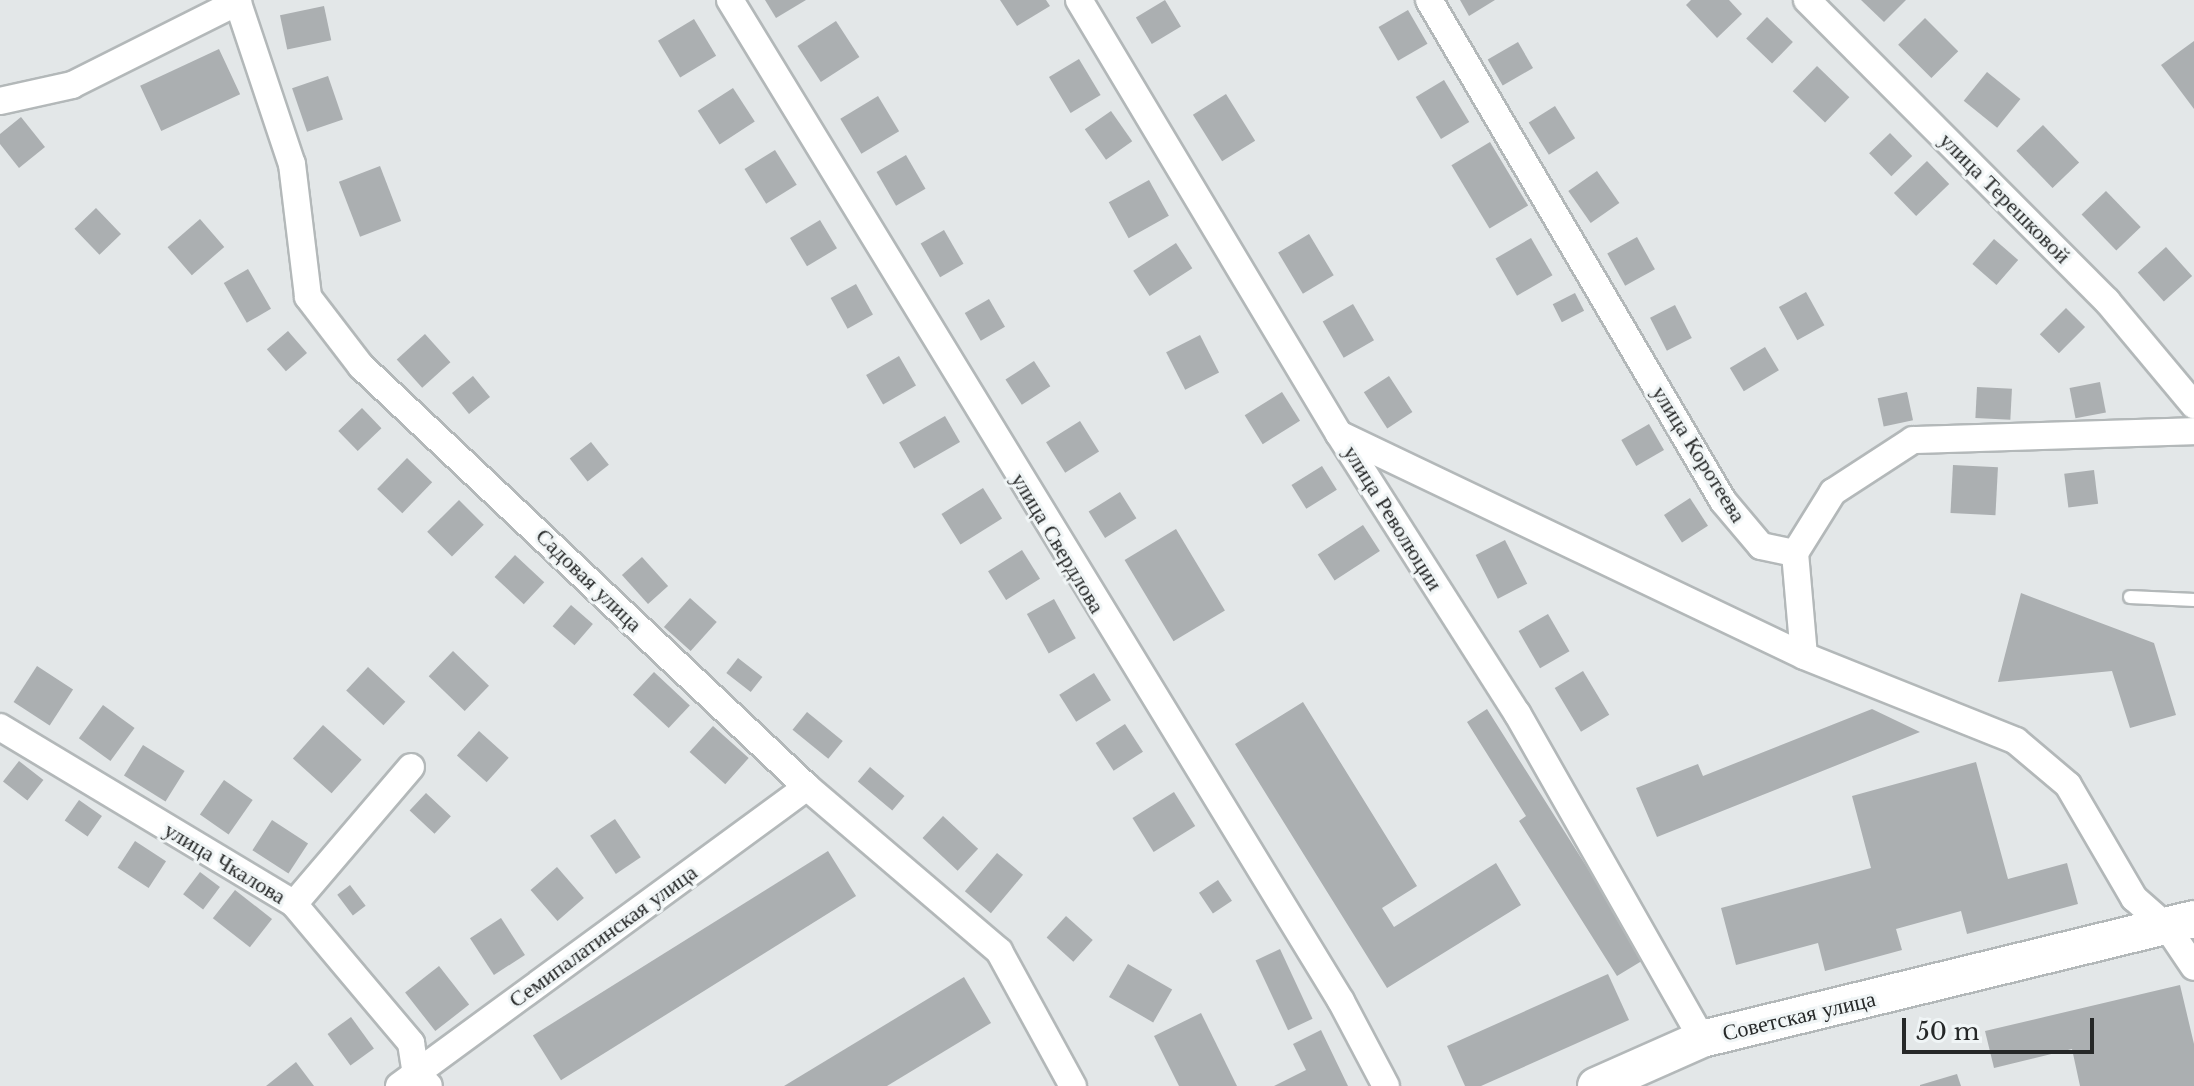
<!DOCTYPE html>
<html>
<head>
<meta charset="utf-8">
<style>
  body { margin:0 }
  #map { position:relative; width:2194px; height:1086px; overflow:hidden; background:#e3e7e8; font-family:"Libre Baskerville",serif }
  div>[style] { position:absolute }
  [style*='--x'] { left:calc(var(--x)*1px); top:calc(var(--y)*1px); width:calc(var(--w)*1px); rotate:calc(var(--a)*1deg) }
  .building>* { inset:0; background:#abafb1; transform-origin:0 0 }
  .roads { filter:drop-shadow(2px 0 #b3b8b9) drop-shadow(-2px 0 #b3b8b9) drop-shadow(0 2px #b3b8b9) drop-shadow(0 -2px #b3b8b9) }
  .lane>* { height:12px; margin:-6px; padding:0 6px; transform-origin:6px; border-radius:6px; background:#fff }
  .street>* { height:26px; margin:-13px; padding:0 13px; transform-origin:13px; border-radius:13px; background:#fff }
  .secondary>* { height:36px; margin:-18px; padding:0 18px; transform-origin:18px; border-radius:18px; background:#fff }
  span { translate:-50% -50%; white-space:nowrap; text-align:center; line-height:1.15; -webkit-text-stroke:6px #f0f5f6; paint-order:stroke }
  .street-label { font-size:22px; color:#262828 }
  .scale { position:absolute; left:1902px; top:1018px; width:192px; height:36px; box-sizing:border-box; border:4px solid #262828; border-top:0; padding-left:10px; font-size:24px; line-height:28px; white-space:nowrap; color:#262828; -webkit-text-stroke:6px #f0f5f6; paint-order:stroke }
</style>
</head>
<body>
<div id="map">
  <div class="building">
    <i style="clip-path:polygon(765px 0,806px 0,776px 18px)"></i>
    <i style="clip-path:polygon(1000px 0,1046px 0,1050px 6px,1017px 26px)"></i>
    <i style="left:1165px;top:0;width:31px;height:34px;rotate:59deg"></i>
    <i style="clip-path:polygon(1460px 0,1495px 0,1469px 16px)"></i>
    <i style="clip-path:polygon(1691px 0,1729px 0,1742px 14px,1717px 38px,1686px 5px)"></i>
    <i style="clip-path:polygon(1861px 0,1906px 0,1884px 22px)"></i>
    <i style="left:324px;top:6px;width:35px;height:45px;rotate:78deg"></i>
    <i style="left:1408px;top:10px;width:39px;height:34px;rotate:60deg"></i>
    <i style="left:1767px;top:17px;width:36px;height:30px;rotate:44deg"></i>
    <i style="left:1925px;top:18px;width:47px;height:38px;rotate:45deg"></i>
    <i style="left:694px;top:19px;width:43px;height:42px;rotate:59deg"></i>
    <i style="left:836px;top:21px;width:43px;height:46px;rotate:57deg"></i>
    <i style="clip-path:polygon(2194px 41px,2194px 109px,2161px 65px)"></i>
    <i style="left:1518px;top:42px;width:30px;height:35px;rotate:60deg"></i>
    <i style="left:219px;top:49px;width:50px;height:87px;rotate:65deg"></i>
    <i style="left:1079px;top:59px;width:42px;height:35px;rotate:59deg"></i>
    <i style="left:1817px;top:66px;width:45px;height:35px;rotate:44deg"></i>
    <i style="left:1987px;top:72px;width:43px;height:37px;rotate:39deg"></i>
    <i style="left:328px;top:76px;width:46px;height:38px;rotate:71deg"></i>
    <i style="left:1444px;top:80px;width:49px;height:33px;rotate:59deg"></i>
    <i style="left:733px;top:88px;width:40px;height:42px;rotate:57deg"></i>
    <i style="left:1226px;top:94px;width:55px;height:39px;rotate:58deg"></i>
    <i style="left:878px;top:96px;width:41px;height:44px;rotate:59deg"></i>
    <i style="left:1555px;top:106px;width:38px;height:31px;rotate:58deg"></i>
    <i style="left:1111px;top:111px;width:37px;height:32px;rotate:55deg"></i>
    <i style="clip-path:polygon(21px 117px,45px 147px,19px 168px,0 144px,0 134px)"></i>
    <i style="left:2043px;top:125px;width:52px;height:37px;rotate:46deg"></i>
    <i style="left:1890px;top:133px;width:32px;height:29px;rotate:46deg"></i>
    <i style="left:1490px;top:142px;width:74px;height:45px;rotate:59deg"></i>
    <i style="left:775px;top:150px;width:41px;height:36px;rotate:58deg"></i>
    <i style="left:906px;top:155px;width:39px;height:34px;rotate:60deg"></i>
    <i style="left:1927px;top:161px;width:32px;height:46px;rotate:46deg"></i>
    <i style="left:380px;top:166px;width:59px;height:44px;rotate:69deg"></i>
    <i style="left:1597px;top:171px;width:39px;height:35px;rotate:55deg"></i>
    <i style="left:1149px;top:180px;width:41px;height:46px;rotate:61deg"></i>
    <i style="left:2106px;top:191px;width:50px;height:34px;rotate:46deg"></i>
    <i style="left:96px;top:208px;width:36px;height:30px;rotate:46deg"></i>
    <i style="left:200px;top:219px;width:37px;height:43px;rotate:49deg"></i>
    <i style="left:820px;top:220px;width:33px;height:35px;rotate:59deg"></i>
    <i style="left:944px;top:230px;width:39px;height:27px;rotate:60deg"></i>
    <i style="left:1309px;top:234px;width:48px;height:36px;rotate:59deg"></i>
    <i style="left:1637px;top:237px;width:37px;height:34px;rotate:61deg"></i>
    <i style="left:1531px;top:238px;width:43px;height:41px;rotate:60deg"></i>
    <i style="left:1994px;top:239px;width:32px;height:33px;rotate:41deg"></i>
    <i style="left:1176px;top:243px;width:30px;height:51px;rotate:57deg"></i>
    <i style="left:2166px;top:247px;width:39px;height:38px;rotate:48deg"></i>
    <i style="left:248px;top:269px;width:46px;height:28px;rotate:60deg"></i>
    <i style="left:856px;top:284px;width:35px;height:29px;rotate:61deg"></i>
    <i style="left:1806px;top:292px;width:38px;height:31px;rotate:61deg"></i>
    <i style="left:1575px;top:293px;width:20px;height:25px;rotate:63deg"></i>
    <i style="left:989px;top:299px;width:32px;height:28px;rotate:60deg"></i>
    <i style="left:1353px;top:304px;width:42px;height:35px;rotate:60deg"></i>
    <i style="left:1675px;top:305px;width:37px;height:28px;rotate:63deg"></i>
    <i style="left:2066px;top:308px;width:27px;height:37px;rotate:45deg"></i>
    <i style="left:288px;top:331px;width:29px;height:28px;rotate:49deg"></i>
    <i style="left:425px;top:334px;width:38px;height:38px;rotate:48deg"></i>
    <i style="left:1200px;top:335px;width:42px;height:38px;rotate:63deg"></i>
    <i style="left:1765px;top:347px;width:27px;height:41px;rotate:59deg"></i>
    <i style="left:899px;top:356px;width:34px;height:38px;rotate:60deg"></i>
    <i style="left:1034px;top:361px;width:30px;height:34px;rotate:57deg"></i>
    <i style="left:473px;top:376px;width:27px;height:27px;rotate:51deg"></i>
    <i style="left:1389px;top:376px;width:43px;height:30px;rotate:57deg"></i>
    <i style="left:2100px;top:382px;width:31px;height:31px;rotate:79deg"></i>
    <i style="left:1977px;top:387px;width:35px;height:31px;rotate:3deg"></i>
    <i style="left:1282px;top:392px;width:34px;height:44px;rotate:58deg"></i>
    <i style="left:1907px;top:392px;width:29px;height:30px;rotate:78deg"></i>
    <i style="left:362px;top:408px;width:28px;height:33px;rotate:46deg"></i>
    <i style="left:945px;top:416px;width:30px;height:53px;rotate:60deg"></i>
    <i style="left:1080px;top:421px;width:36px;height:40px;rotate:58deg"></i>
    <i style="left:1649px;top:424px;width:30px;height:32px;rotate:60deg"></i>
    <i style="left:591px;top:442px;width:29px;height:27px;rotate:52deg"></i>
    <i style="left:407px;top:458px;width:35px;height:43px;rotate:44deg"></i>
    <i style="left:1953px;top:465px;width:45px;height:48px;rotate:3deg"></i>
    <i style="left:1322px;top:466px;width:28px;height:36px;rotate:58deg"></i>
    <i style="left:2094px;top:470px;width:34px;height:30px;rotate:83deg"></i>
    <i style="left:983px;top:488px;width:36px;height:49px;rotate:58deg"></i>
    <i style="left:1120px;top:492px;width:31px;height:37px;rotate:58deg"></i>
    <i style="left:1690px;top:498px;width:33px;height:31px;rotate:57deg"></i>
    <i style="left:459px;top:500px;width:35px;height:45px;rotate:45deg"></i>
    <i style="left:1363px;top:525px;width:31px;height:54px;rotate:57deg"></i>
    <i style="left:1176px;top:529px;width:95px;height:60px;rotate:59deg"></i>
    <i style="left:1505px;top:540px;width:49px;height:33px;rotate:63deg"></i>
    <i style="left:1022px;top:550px;width:34px;height:40px;rotate:58deg"></i>
    <i style="left:515px;top:555px;width:40px;height:30px;rotate:43deg"></i>
    <i style="left:642px;top:557px;width:39px;height:27px;rotate:48deg"></i>
    <i style="clip-path:polygon(2021px 593px,2154px 643px,2176px 715px,2130px 728px,2112px 671px,1998px 682px)"></i>
    <i style="left:690px;top:598px;width:36px;height:39px;rotate:42deg"></i>
    <i style="left:1054px;top:599px;width:45px;height:31px;rotate:61deg"></i>
    <i style="left:571px;top:605px;width:29px;height:28px;rotate:41deg"></i>
    <i style="left:1548px;top:614px;width:43px;height:34px;rotate:60deg"></i>
    <i style="left:453px;top:651px;width:50px;height:35px;rotate:44deg"></i>
    <i style="left:738px;top:658px;width:31px;height:19px;rotate:38deg"></i>
    <i style="left:37px;top:666px;width:43px;height:43px;rotate:33deg"></i>
    <i style="left:368px;top:667px;width:51px;height:32px;rotate:43deg"></i>
    <i style="left:1583px;top:671px;width:51px;height:33px;rotate:59deg"></i>
    <i style="left:654px;top:672px;width:49px;height:31px;rotate:43deg"></i>
    <i style="left:1094px;top:673px;width:32px;height:41px;rotate:58deg"></i>
    <i style="clip-path:polygon(1303px 702px,1417px 886px,1382px 908px,1394px 927px,1496px 863px,1521px 905px,1387px 988px,1235px 744px)"></i>
    <i style="left:103px;top:705px;width:39px;height:41px;rotate:36deg"></i>
    <i style="clip-path:polygon(1487px 709px,1645px 959px,1617px 976px,1519px 821px,1526px 816px,1467px 722px)"></i>
    <i style="clip-path:polygon(1872px 709px,1920px 732px,1657px 837px,1636px 788px,1698px 764px,1703px 776px)"></i>
    <i style="left:807px;top:712px;width:46px;height:23px;rotate:39deg"></i>
    <i style="left:1125px;top:724px;width:33px;height:35px;rotate:57deg"></i>
    <i style="left:323px;top:725px;width:52px;height:45px;rotate:42deg"></i>
    <i style="left:713px;top:726px;width:48px;height:35px;rotate:42deg"></i>
    <i style="left:479px;top:731px;width:40px;height:33px;rotate:42deg"></i>
    <i style="left:143px;top:745px;width:49px;height:36px;rotate:32deg"></i>
    <i style="left:19px;top:761px;width:31px;height:26px;rotate:38deg"></i>
    <i style="clip-path:polygon(1976px 762px,2008px 879px,2067px 863px,2078px 904px,1967px 934px,1961px 911px,1896px 929px,1902px 950px,1825px 971px,1818px 943px,1736px 965px,1721px 908px,1871px 868px,1852px 796px)"></i>
    <i style="left:870px;top:767px;width:45px;height:19px;rotate:40deg"></i>
    <i style="left:224px;top:780px;width:35px;height:42px;rotate:35deg"></i>
    <i style="left:1174px;top:792px;width:40px;height:49px;rotate:58deg"></i>
    <i style="left:426px;top:793px;width:34px;height:24px;rotate:43deg"></i>
    <i style="left:79px;top:800px;width:28px;height:25px;rotate:35deg"></i>
    <i style="left:943px;top:816px;width:48px;height:30px;rotate:43deg"></i>
    <i style="left:615px;top:819px;width:46px;height:30px;rotate:56deg"></i>
    <i style="left:272px;top:820px;width:43px;height:36px;rotate:33deg"></i>
    <i style="left:135px;top:841px;width:37px;height:32px;rotate:33deg"></i>
    <i style="left:828px;top:851px;width:53px;height:348px;rotate:58deg"></i>
    <i style="left:997px;top:853px;width:34px;height:50px;rotate:40deg"></i>
    <i style="left:557px;top:867px;width:41px;height:35px;rotate:49deg"></i>
    <i style="left:200px;top:872px;width:25px;height:28px;rotate:37deg"></i>
    <i style="left:1218px;top:880px;width:25px;height:23px;rotate:56deg"></i>
    <i style="left:350px;top:885px;width:26px;height:16px;rotate:53deg"></i>
    <i style="left:235px;top:890px;width:47px;height:36px;rotate:38deg"></i>
    <i style="left:1066px;top:916px;width:36px;height:29px;rotate:42deg"></i>
    <i style="left:501px;top:918px;width:44px;height:37px;rotate:57deg"></i>
    <i style="left:1280px;top:949px;width:77px;height:27px;rotate:65deg"></i>
    <i style="left:1128px;top:964px;width:51px;height:38px;rotate:30deg"></i>
    <i style="left:439px;top:966px;width:49px;height:43px;rotate:52deg"></i>
    <i style="clip-path:polygon(1608px 974px,1629px 1020px,1481px 1086px,1465px 1086px,1447px 1046px)"></i>
    <i style="clip-path:polygon(964px 977px,991px 1023px,887px 1086px,784px 1086px)"></i>
    <i style="clip-path:polygon(2180px 985px,2194px 1044px,2194px 1086px,2080px 1086px,2072px 1049px,1994px 1068px,1985px 1031px)"></i>
    <i style="clip-path:polygon(1201px 1013px,1237px 1086px,1179px 1086px,1154px 1036px)"></i>
    <i style="left:351px;top:1017px;width:39px;height:29px;rotate:54deg"></i>
    <i style="clip-path:polygon(1321px 1030px,1348px 1086px,1274px 1086px,1306px 1070px,1293px 1044px)"></i>
    <i style="clip-path:polygon(296px 1062px,314px 1086px,266px 1086px)"></i>
    <i style="clip-path:polygon(1957px 1074px,1961px 1086px,1920px 1086px,1920px 1085px)"></i>
  </div>
  <div class="roads">
    <div class="lane">
      <i style="--x:2130;--y:597;--w:64;--a:2.7"></i>
    </div>
    <div class="street">
      <i style="--x:237;--y:0;--w:173;--a:71.5"></i>
      <i style="--x:292;--y:164;--w:134;--a:83.1"></i>
      <i style="--x:308;--y:297;--w:87;--a:52.5"></i>
      <i style="--x:361;--y:366;--w:613;--a:43.35"></i>
      <i style="--x:807;--y:787;--w:253;--a:40.5"></i>
      <i style="--x:999;--y:951;--w:154;--a:61.3"></i>
      <i style="--x:730;--y:0;--w:1173;--a:58.6"></i>
      <i style="--x:1341;--y:1001;--w:96;--a:62.1"></i>
      <i style="--x:1079;--y:0;--w:506;--a:59.08"></i>
      <i style="--x:1339;--y:434;--w:331;--a:57.5"></i>
      <i style="--x:1517;--y:713;--w:375;--a:60.4"></i>
      <i style="--x:1429;--y:0;--w:581;--a:59.59"></i>
      <i style="--x:1723;--y:501;--w:59;--a:49.8"></i>
      <i style="--x:1761;--y:546;--w:35;--a:12"></i>
      <i style="--x:1795;--y:553;--w:103;--a:85"></i>
      <i style="--x:1804;--y:656;--w:228;--a:21.8"></i>
      <i style="--x:2016;--y:741;--w:68;--a:40.2"></i>
      <i style="--x:2068;--y:785;--w:131;--a:59.7"></i>
      <i style="--x:2134;--y:898;--w:44;--a:41.3"></i>
      <i style="--x:2167;--y:927;--w:48;--a:56"></i>
      <i style="--x:1807;--y:0;--w:425;--a:45.1"></i>
      <i style="--x:2107;--y:301;--w:136;--a:50.1"></i>
      <i style="--x:0;--y:101;--w:74;--a:-12.5"></i>
      <i style="--x:72;--y:85;--w:186;--a:-26.6"></i>
      <i style="--x:1339;--y:434;--w:515;--a:25.52"></i>
      <i style="--x:1795;--y:553;--w:72;--a:-58.1"></i>
      <i style="--x:1833;--y:492;--w:95;--a:-33"></i>
      <i style="--x:1913;--y:440;--w:281;--a:-1.8"></i>
      <i style="--x:0;--y:727;--w:343;--a:31"></i>
      <i style="--x:294;--y:904;--w:182;--a:49.9"></i>
      <i style="--x:411;--y:1043;--w:30;--a:81"></i>
      <i style="--x:416;--y:1073;--w:18;--a:45"></i>
      <i style="--x:294;--y:904;--w:180;--a:-49.5"></i>
      <i style="--x:399;--y:1086;--w:506;--a:-36.24"></i>
    </div>
    <div class="secondary">
      <i style="--x:1596;--y:1086;--w:116;--a:-23.9"></i>
      <i style="--x:1702;--y:1039;--w:506;--a:-13.71"></i>
    </div>
  </div>
  <div class="street-label">
    <span style="left:2005px;top:198px;rotate:45deg">улица Терешковой</span>
    <span style="left:1699px;top:454px;rotate:58deg">улица Коротеева</span>
    <span style="left:1393px;top:518px;rotate:58deg">улица Революции</span>
    <span style="left:1058px;top:543px;rotate:59deg">улица Свердлова</span>
    <span style="left:589px;top:580px;rotate:44deg">Садовая улица</span>
    <span style="left:225px;top:863px;rotate:31deg">улица Чкалова</span>
    <span style="left:603px;top:936px;rotate:-36deg">Семипалатинская улица</span>
    <span style="left:1799px;top:1016px;rotate:-13deg">Советская улица</span>
  </div>
  <div class="scale">50 m</div>
</div>
</body>
</html>
